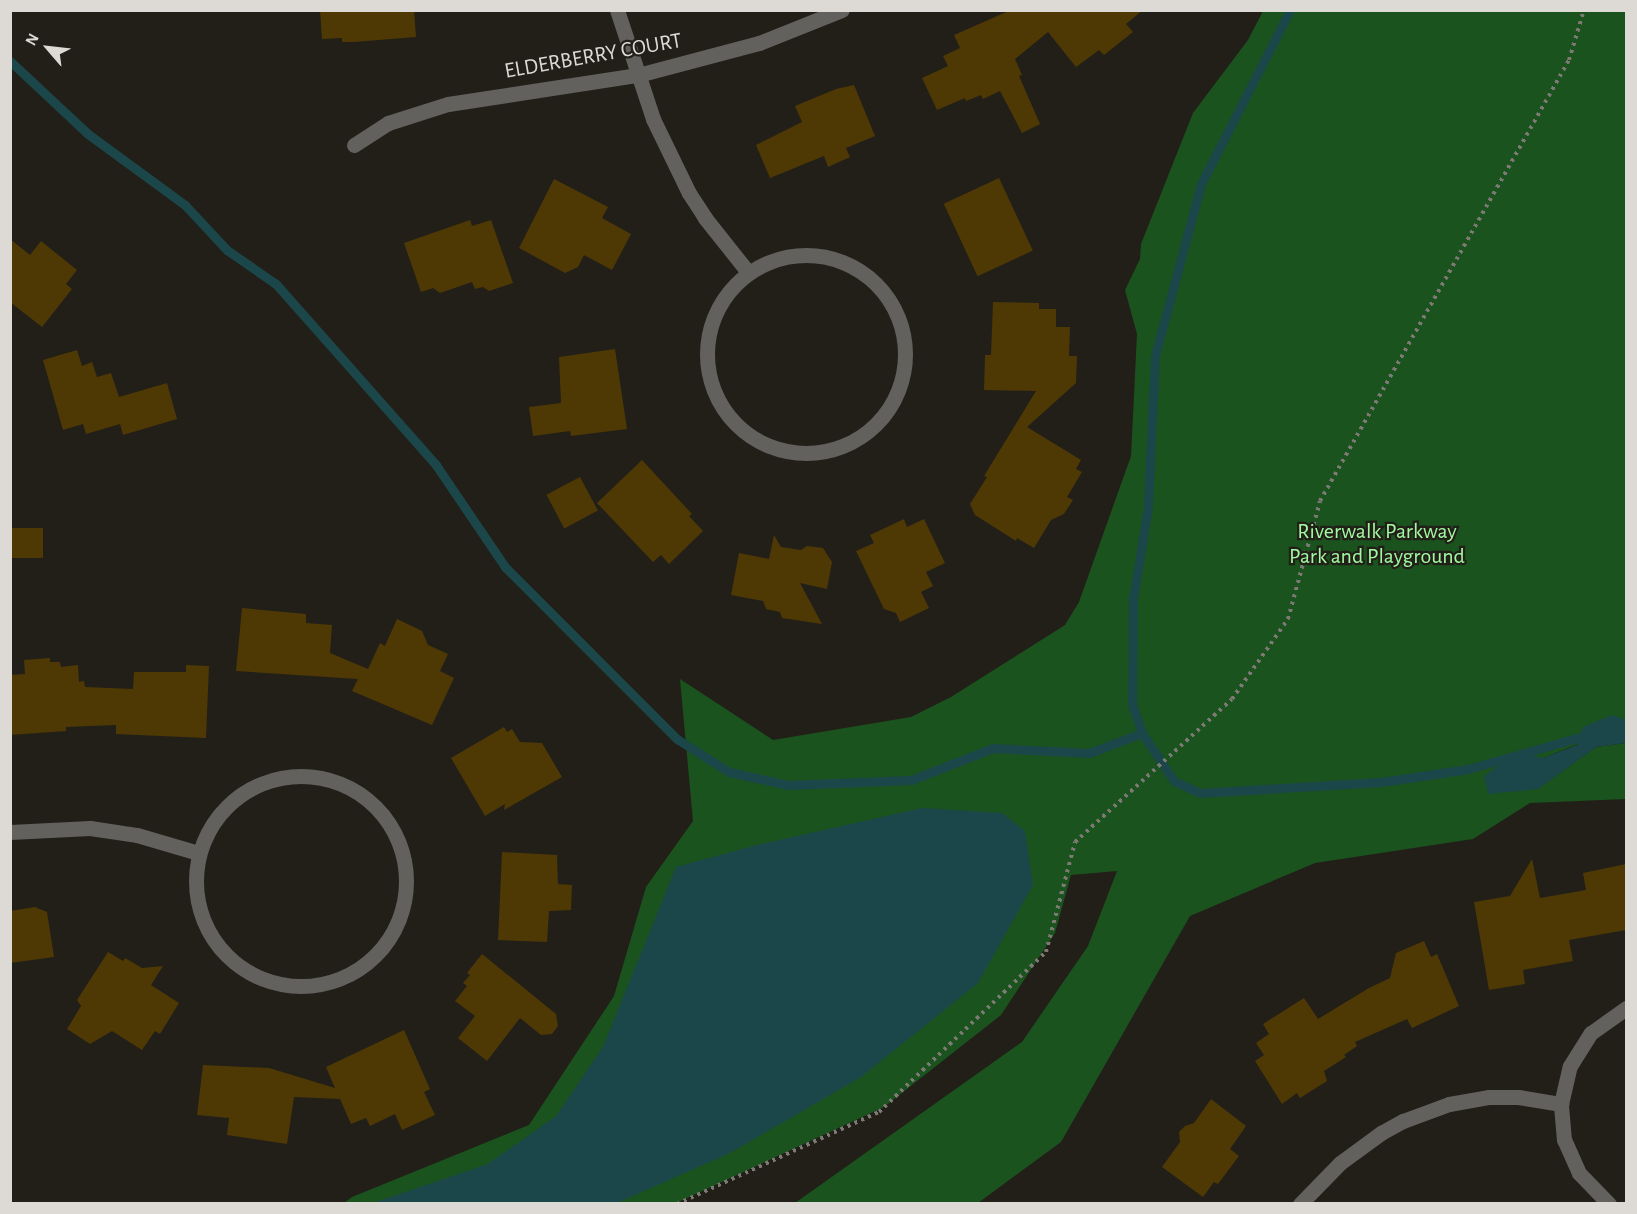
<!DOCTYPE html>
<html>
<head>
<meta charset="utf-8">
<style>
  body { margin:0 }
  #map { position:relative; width:1637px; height:1214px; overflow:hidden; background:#221f19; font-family:"Alegreya Sans",sans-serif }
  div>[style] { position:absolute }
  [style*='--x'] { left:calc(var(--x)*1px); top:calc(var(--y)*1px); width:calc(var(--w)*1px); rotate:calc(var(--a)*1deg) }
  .green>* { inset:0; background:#1a531e }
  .water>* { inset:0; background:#1c474a }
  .stream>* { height:9px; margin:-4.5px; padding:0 4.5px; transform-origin:4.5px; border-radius:4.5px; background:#1c474a }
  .building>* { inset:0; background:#4e3905; transform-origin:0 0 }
  .path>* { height:4px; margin-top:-2px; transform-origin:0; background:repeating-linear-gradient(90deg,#7d7a75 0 3px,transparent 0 7.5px) }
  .minor>* { height:15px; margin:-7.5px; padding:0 7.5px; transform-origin:7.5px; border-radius:7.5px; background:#62615e }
  .minor>.ring { margin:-7.5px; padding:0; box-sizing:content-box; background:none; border:15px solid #62615e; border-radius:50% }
  span { translate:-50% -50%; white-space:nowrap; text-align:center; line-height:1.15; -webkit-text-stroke:4.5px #221f19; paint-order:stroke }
  .street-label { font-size:22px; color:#dddad6 }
  .park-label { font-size:22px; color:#a0faa0 }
  .frame { position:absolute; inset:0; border:12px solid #dddad6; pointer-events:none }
  .north { position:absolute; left:18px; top:18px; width:60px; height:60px; -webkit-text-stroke:4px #221f19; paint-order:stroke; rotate:298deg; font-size:16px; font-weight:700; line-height:24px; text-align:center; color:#dddad6 }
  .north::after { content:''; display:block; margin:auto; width:21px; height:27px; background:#dddad6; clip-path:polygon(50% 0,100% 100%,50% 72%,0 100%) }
</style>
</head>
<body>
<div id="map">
  <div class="green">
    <i style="clip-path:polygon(1263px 11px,1626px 11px,1626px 725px,1543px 758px,1537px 789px,1596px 747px,1626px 743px,1626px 799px,1530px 803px,1473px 839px,1315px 863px,1190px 916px,1061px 1142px,978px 1203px,795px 1203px,1022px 1042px,1088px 946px,1117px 871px,1071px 875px,1055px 933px,1001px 1015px,884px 1107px,676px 1203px,343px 1204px,352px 1197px,529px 1125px,614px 996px,646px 887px,693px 821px,680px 679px,773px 740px,911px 717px,951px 697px,1065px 625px,1079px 602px,1131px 456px,1137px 334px,1125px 290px,1140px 259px,1141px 244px,1193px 113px,1248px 40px)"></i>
  </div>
  <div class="water">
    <i style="clip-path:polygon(1612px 715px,1626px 720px,1626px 743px,1596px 747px,1538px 789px,1488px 794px,1484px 776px,1518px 752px,1543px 758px,1577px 745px,1583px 727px)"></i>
    <i style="clip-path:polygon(922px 808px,1002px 813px,1025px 831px,1033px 885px,978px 983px,861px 1077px,730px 1153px,617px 1203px,373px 1203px,488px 1164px,556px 1116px,603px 1047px,676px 867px,757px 845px)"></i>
  </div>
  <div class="stream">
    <i style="--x:1290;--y:10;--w:195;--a:117.1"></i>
    <i style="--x:1201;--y:184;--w:178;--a:105"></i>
    <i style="--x:1155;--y:356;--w:151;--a:92.7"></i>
    <i style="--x:1148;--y:507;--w:93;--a:99.3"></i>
    <i style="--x:1133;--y:599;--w:105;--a:90.5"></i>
    <i style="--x:1132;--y:704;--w:31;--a:71"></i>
    <i style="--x:1142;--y:733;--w:58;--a:56.3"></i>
    <i style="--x:1174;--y:781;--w:29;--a:25"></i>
    <i style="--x:1200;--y:793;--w:181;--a:-3.5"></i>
    <i style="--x:1381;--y:782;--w:88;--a:-8.5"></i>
    <i style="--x:1468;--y:769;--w:128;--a:-15.9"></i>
    <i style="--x:10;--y:61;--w:107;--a:43.1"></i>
    <i style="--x:88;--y:134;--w:120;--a:36.2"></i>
    <i style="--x:185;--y:205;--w:62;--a:47"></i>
    <i style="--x:227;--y:250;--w:60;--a:34.8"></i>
    <i style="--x:276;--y:284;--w:242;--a:48.5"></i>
    <i style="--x:436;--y:465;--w:123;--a:55.9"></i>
    <i style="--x:505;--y:567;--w:243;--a:45"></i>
    <i style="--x:677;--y:739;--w:62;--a:32.4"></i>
    <i style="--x:729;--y:772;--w:60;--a:12.4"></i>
    <i style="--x:788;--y:785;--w:123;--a:-2.3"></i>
    <i style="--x:911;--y:780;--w:88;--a:-21.3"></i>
    <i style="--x:993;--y:748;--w:96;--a:3"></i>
    <i style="--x:1089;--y:753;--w:57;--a:-20.7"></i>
  </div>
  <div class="building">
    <i style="clip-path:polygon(320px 10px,414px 10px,416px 37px,354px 42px,342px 42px,342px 38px,322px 39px)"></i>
    <i style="clip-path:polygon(1011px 10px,1143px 10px,1126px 24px,1133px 32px,1104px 55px,1099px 50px,1076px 67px,1048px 32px,1015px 59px,1022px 75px,1019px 76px,1040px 124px,1022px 133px,1000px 91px,983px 99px,981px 95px,966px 101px,965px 98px,937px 110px,922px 78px,948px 66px,943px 56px,960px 48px,954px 35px)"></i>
    <i style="clip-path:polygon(854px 85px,875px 136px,846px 148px,850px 157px,828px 167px,824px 156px,770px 178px,756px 145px,802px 122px,795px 106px,836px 89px)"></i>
    <i style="left:999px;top:178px;width:80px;height:61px;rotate:65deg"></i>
    <i style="clip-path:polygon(554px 179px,608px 207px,602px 218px,631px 234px,612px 270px,584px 255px,578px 267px,565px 273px,519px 248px)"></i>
    <i style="clip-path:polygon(470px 220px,472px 226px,491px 220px,513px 283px,489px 291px,483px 287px,475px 289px,472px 282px,440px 293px,433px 288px,421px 292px,404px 243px)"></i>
    <i style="clip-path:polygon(10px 239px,30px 255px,41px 241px,77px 270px,66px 284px,72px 289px,42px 327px,10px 302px)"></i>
    <i style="clip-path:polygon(993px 302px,1039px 303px,1039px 309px,1056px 309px,1056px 327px,1070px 327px,1069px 356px,1077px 356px,1076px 383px,1027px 427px,1081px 460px,1076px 469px,1082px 472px,1067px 497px,1073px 500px,1064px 514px,1051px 520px,1034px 548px,1017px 538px,1016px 541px,975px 515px,970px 504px,987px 477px,984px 476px,1036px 391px,984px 390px,985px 355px,991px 355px)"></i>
    <i style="clip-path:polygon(615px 349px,627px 429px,571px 436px,570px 431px,533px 436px,529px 407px,561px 403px,559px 357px)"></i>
    <i style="clip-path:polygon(77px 350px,82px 366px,92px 362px,97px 377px,111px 373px,119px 397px,167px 383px,177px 419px,123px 435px,120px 424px,86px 434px,83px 424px,63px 430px,43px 360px)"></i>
    <i style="clip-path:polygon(642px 460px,692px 514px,689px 516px,703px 531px,669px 564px,661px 555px,653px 562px,597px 503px)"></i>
    <i style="left:580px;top:477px;width:38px;height:38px;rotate:62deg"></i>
    <i style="clip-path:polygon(904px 519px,907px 527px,924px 519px,945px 563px,926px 572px,933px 586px,921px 592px,929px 608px,900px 622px,896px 613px,884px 609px,856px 551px,874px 543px,870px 535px)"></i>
    <i style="left:10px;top:528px;width:33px;height:30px"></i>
    <i style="clip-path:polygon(774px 535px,781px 547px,801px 550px,807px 546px,823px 548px,832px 562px,827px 589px,800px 583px,822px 624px,782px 618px,780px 612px,766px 609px,763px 601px,731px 595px,739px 553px,769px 559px)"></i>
    <i style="clip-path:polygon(242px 608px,306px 614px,306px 623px,332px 625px,330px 653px,368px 669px,380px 643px,385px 646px,397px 619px,422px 631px,428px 645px,448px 654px,440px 671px,454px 678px,432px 725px,352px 691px,358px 679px,236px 671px)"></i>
    <i style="clip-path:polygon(50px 658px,50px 662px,60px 662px,61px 667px,78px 665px,79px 682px,84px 681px,85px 687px,133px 689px,134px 672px,186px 672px,186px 665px,209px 666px,206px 738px,116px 734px,116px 725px,66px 727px,66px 731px,10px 735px,10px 675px,25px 674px,24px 660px)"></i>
    <i style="clip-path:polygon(504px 727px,507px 732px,512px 729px,520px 742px,542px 743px,562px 777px,504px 810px,505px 804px,485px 816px,451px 758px)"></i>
    <i style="clip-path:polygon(502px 852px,557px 855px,558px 884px,572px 885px,571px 910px,549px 911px,547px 942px,498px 940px)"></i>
    <i style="clip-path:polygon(1532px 859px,1540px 898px,1586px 890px,1583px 873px,1626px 864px,1626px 930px,1569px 940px,1573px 961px,1523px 970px,1525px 984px,1489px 990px,1474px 902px,1510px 896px)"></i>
    <i style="clip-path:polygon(35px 907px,47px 912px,54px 957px,10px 963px,10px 911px)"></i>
    <i style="clip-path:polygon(1424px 941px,1431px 957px,1437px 954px,1459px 1006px,1412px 1028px,1407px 1019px,1355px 1042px,1357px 1046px,1344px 1055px,1346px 1057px,1324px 1071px,1327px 1081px,1300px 1098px,1297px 1093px,1282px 1104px,1255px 1061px,1264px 1055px,1256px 1043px,1269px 1034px,1263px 1024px,1304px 998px,1318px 1019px,1369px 988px,1390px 978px,1396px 953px)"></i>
    <i style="clip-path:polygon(108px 952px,123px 961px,125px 958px,142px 968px,163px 966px,151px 985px,179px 1003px,160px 1034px,155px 1031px,142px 1050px,112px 1031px,90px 1044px,67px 1029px,81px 1006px,77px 1000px)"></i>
    <i style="clip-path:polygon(482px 954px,556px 1014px,558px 1026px,552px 1034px,541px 1035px,520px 1018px,487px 1061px,458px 1038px,475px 1016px,455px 1001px,467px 986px,463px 983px,470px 975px,467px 973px)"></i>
    <i style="clip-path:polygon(404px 1030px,430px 1089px,424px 1092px,435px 1115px,402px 1130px,395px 1114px,370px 1126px,366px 1118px,351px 1124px,340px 1099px,294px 1097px,287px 1144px,227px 1135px,229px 1118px,197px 1115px,203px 1065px,269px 1068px,335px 1088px,326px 1067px)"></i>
    <i style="clip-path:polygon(1211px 1099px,1246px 1126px,1230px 1149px,1239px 1156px,1218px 1184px,1214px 1182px,1203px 1197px,1162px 1167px,1180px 1142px,1179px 1132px,1185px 1126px,1194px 1123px)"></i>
  </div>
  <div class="path">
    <i style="--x:677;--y:1204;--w:222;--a:-24.5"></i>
    <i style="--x:879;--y:1112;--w:231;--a:-43.8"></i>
    <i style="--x:1046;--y:952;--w:114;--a:-75.2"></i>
    <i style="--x:1075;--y:842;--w:212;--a:-42.3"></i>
    <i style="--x:1232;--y:699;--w:98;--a:-55"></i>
    <i style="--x:1288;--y:619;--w:122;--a:-74.8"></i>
    <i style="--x:1320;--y:501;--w:506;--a:-60.55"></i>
    <i style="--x:1569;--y:60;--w:52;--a:-73.3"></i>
  </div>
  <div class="minor">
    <i style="--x:617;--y:10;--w:115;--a:71.7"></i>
    <i style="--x:653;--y:119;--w:82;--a:64.1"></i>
    <i style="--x:689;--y:193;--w:30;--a:57"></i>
    <i style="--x:705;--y:218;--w:69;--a:51.5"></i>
    <i style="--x:354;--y:145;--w:40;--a:-32.9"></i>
    <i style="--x:388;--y:123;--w:63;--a:-17.6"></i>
    <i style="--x:448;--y:104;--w:192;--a:-8.7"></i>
    <i style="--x:638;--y:75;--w:125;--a:-14.8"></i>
    <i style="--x:759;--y:43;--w:89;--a:-21.7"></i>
    <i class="ring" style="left:707px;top:255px;width:183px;height:183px"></i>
    <i class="ring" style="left:196px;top:776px;width:195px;height:195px"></i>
    <i style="--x:10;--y:832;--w:80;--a:-2.9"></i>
    <i style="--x:90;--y:828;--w:48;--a:8.5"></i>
    <i style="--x:137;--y:835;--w:64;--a:16.4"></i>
    <i style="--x:1300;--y:1204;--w:57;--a:-45.7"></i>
    <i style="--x:1340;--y:1163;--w:51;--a:-36.2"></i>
    <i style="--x:1381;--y:1133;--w:25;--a:-29"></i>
    <i style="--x:1403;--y:1121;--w:49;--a:-20.3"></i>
    <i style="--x:1449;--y:1104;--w:41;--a:-9.9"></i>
    <i style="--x:1489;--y:1097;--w:29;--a:0"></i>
    <i style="--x:1518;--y:1097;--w:44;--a:9.2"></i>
    <i style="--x:1609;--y:1204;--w:43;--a:-134.1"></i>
    <i style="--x:1579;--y:1173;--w:36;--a:-114"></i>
    <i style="--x:1564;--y:1140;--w:36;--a:-95"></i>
    <i style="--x:1561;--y:1104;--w:39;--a:-77"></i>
    <i style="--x:1570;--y:1066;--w:39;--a:-58"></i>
    <i style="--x:1591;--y:1033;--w:43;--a:-35.5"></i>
  </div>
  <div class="street-label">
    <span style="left:593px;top:56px;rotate:-10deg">ELDERBERRY COURT</span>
  </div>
  <div class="park-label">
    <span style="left:1377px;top:544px">Riverwalk Parkway<br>Park and Playground</span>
  </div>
  <div class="frame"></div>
  <div class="north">N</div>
</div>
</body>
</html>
